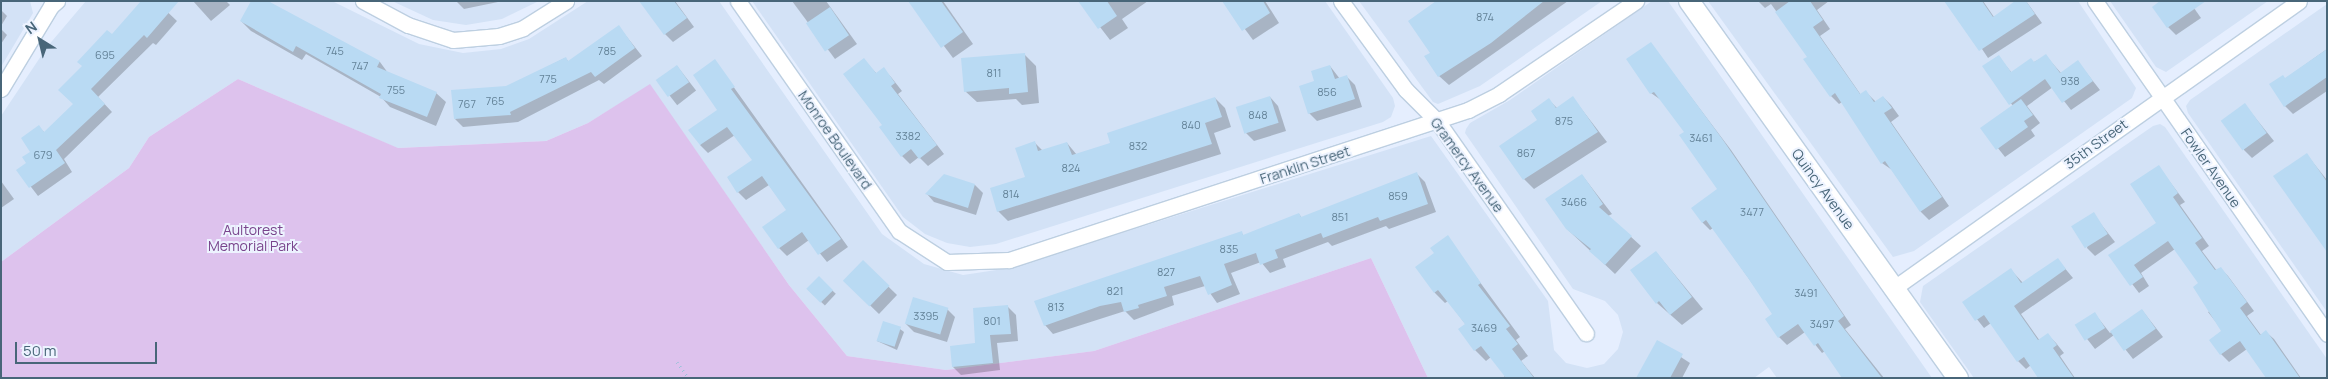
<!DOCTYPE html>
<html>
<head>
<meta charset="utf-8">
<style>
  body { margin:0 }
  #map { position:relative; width:2328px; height:379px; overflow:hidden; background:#e5eefe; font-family:Manrope,sans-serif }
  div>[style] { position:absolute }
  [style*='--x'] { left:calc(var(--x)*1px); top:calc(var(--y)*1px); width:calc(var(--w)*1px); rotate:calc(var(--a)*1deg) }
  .residential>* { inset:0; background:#d3e2f6 }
  .green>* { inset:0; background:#ddc2ed }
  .shadow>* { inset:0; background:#0003; transform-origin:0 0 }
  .building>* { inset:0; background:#b9daf3; transform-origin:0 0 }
  .path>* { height:3px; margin-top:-1.5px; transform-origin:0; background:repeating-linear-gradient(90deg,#9dc1da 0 1px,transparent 0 5px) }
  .roads { filter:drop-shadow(1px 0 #bdcfe1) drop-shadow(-1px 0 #bdcfe1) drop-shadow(0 1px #bdcfe1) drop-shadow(0 -1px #bdcfe1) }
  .minor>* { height:15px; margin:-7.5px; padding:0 7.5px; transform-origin:7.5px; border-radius:7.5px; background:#fff }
  .tertiary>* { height:20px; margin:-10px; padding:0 10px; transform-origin:10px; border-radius:10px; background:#fff }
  span { translate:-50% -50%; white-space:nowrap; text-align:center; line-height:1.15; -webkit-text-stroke:4px #edf3ff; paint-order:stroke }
  .number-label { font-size:11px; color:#648398 }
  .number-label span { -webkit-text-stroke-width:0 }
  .street-label { font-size:14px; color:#486679 }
  .park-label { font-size:14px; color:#79448c }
  .frame { position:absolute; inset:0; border:2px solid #486679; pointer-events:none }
  .north { position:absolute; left:15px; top:15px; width:50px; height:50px; -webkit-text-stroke:4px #edf3ff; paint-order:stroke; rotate:324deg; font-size:14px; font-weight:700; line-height:20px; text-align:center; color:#486679 }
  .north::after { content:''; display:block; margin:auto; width:18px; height:22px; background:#486679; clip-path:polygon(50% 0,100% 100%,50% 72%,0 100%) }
  .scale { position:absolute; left:15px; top:342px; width:142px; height:22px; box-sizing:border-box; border:2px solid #486679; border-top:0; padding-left:6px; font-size:15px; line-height:18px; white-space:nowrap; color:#486679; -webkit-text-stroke:4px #edf3ff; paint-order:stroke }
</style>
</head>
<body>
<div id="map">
  <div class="residential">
    <i style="clip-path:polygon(1px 1px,30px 1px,33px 13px,1px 67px)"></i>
    <i style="clip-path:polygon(86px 1px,332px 1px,419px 44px,463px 53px,501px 49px,529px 39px,588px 1px,719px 1px,882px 234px,924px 264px,963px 275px,1010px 268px,1431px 136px,1548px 301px,1554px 350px,1566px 363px,1587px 368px,1604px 364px,1618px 349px,1623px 332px,1618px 315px,1605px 301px,1573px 289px,1465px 133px,1466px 129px,1470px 123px,1510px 100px,1652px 1px,1668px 1px,1932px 378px,1777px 378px,1769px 367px,1754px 378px,1428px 378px,1371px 258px,1094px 351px,946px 370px,847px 356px,789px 285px,650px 85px,588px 123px,546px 141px,397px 148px,238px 79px,149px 137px,129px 168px,1px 262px,1px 116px,47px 47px)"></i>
    <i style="clip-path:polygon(392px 1px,539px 1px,502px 19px,466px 25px,433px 20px)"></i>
    <i style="clip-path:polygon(752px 1px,1325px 1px,1393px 98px,1395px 106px,1391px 117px,1383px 122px,996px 244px,970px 247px,947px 243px,925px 234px,903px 217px)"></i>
    <i style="clip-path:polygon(1359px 1px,1602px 1px,1480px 86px,1438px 104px,1433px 102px)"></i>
    <i style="clip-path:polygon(1708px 1px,2078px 1px,2136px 88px,2132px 98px,1914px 251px,1893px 257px)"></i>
    <i style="clip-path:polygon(2110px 1px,2268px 1px,2166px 72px,2156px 67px)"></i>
    <i style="clip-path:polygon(2327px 4px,2327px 312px,2188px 113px,2186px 106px,2190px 100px)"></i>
    <i style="clip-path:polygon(2160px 124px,2165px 127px,2327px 359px,2327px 378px,1974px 378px,1920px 302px,1923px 286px,2153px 126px)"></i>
  </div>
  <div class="green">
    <i style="clip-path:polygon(238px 79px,398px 148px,546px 141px,588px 123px,650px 84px,789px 285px,847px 356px,946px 370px,1094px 351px,1371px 258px,1428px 378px,1px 378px,1px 262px,129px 168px,149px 137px)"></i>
  </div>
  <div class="shadow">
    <i style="clip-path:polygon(156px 1px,177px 21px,156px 45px,153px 43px,98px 97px,112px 112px,64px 159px,72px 172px,38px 196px,18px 170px,28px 163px,39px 127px,45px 133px,75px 104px,112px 36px)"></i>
    <i style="clip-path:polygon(193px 1px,226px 1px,230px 5px,211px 21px)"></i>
    <i style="clip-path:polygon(266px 1px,380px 62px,388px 73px,436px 93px,446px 102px,436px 126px,390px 107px,381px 97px,306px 54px,302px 60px,251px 31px,241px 21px)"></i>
    <i style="clip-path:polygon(456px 1px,498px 1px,498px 2px,464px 9px)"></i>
    <i style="clip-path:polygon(650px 1px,675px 1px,694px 27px,673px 42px,665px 34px)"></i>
    <i style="clip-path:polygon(792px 1px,826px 1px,857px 44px,835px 59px)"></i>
    <i style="clip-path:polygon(910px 1px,943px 1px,973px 44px,953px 58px)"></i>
    <i style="clip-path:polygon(1080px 1px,1148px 1px,1122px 19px,1128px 28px,1110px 40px)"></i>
    <i style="clip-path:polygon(1224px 1px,1265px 1px,1279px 23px,1253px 40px)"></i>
    <i style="clip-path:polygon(1438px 1px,1568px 1px,1449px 85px,1439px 76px,1432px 53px)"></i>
    <i style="clip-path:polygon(1758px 1px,1829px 1px,1817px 10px,1830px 29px,1820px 36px,1861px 95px,1866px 92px,1876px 102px,1883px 97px,1891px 105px,1899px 116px,1891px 122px,1949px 206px,1929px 220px,1921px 212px,1892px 170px,1882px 163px,1842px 102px,1839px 104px,1831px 96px,1809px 57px,1771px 4px,1765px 8px)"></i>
    <i style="clip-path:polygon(1950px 1px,1983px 1px,1994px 17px,2026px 1px,2042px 23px,1988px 58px)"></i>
    <i style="clip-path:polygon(2189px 1px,2201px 18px,2176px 35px,2168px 27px)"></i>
    <i style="clip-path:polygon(1px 10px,7px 16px,1px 26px)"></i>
    <i style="clip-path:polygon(619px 27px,642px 56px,604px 84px,599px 80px,518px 122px,463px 127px,455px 119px,507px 87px,565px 58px,569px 62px)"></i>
    <i style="clip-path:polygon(1px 29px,7px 35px,1px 44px)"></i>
    <i style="clip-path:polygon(1651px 44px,1731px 150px,1851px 325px,1845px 329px,1884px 378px,1843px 378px,1825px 351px,1822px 353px,1805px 332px,1787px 345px,1779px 337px,1767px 319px,1774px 314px,1713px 228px,1710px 230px,1702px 222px,1719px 190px,1685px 132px,1661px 100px,1651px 93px)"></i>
    <i style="clip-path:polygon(2327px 49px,2327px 91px,2293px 114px,2285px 106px,2285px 79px)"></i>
    <i style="clip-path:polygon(1024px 54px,1036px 66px,1039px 103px,1022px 105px,1016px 99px,977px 102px,965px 91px)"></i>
    <i style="clip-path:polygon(1998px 56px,2012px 73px,2046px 56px,2061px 73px,2078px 62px,2100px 90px,2071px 110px,2053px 87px,2027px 106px,2040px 123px,2031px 130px,2035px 136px,2005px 157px,1982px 128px,2013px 106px,1984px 67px)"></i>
    <i style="clip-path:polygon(864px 60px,877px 74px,883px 69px,891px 77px,902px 91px,898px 94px,944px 154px,928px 166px,919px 157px,910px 164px,902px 156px,884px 125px)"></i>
    <i style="clip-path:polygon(715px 61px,848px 247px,827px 262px,809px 240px,787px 256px,779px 248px,764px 227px,788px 211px,769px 185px,746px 200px,738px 192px,728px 178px,754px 160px,735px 135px,708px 153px,700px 145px,719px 110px)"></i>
    <i style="left:677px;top:66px;width:31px;height:24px;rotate:52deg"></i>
    <i style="clip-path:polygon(1330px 66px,1340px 79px,1347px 77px,1355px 85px,1362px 107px,1317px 121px,1309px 113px,1316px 82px)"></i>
    <i style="clip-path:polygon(1270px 97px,1278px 106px,1286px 131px,1254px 141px,1246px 133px)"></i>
    <i style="clip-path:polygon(1215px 98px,1225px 108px,1231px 127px,1214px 133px,1221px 154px,1008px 221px,998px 211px,1026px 178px,1035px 143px,1043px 151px,1067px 143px,1077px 155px,1112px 143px)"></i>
    <i style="clip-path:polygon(1573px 98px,1607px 142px,1534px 189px,1524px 179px,1539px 120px,1549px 100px,1558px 109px)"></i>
    <i style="clip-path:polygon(2245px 105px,2274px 141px,2252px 158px,2244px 150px)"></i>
    <i style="clip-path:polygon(2307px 155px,2327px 180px,2327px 200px)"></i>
    <i style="clip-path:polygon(2158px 166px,2185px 202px,2180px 205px,2209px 246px,2202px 251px,2217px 271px,2220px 268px,2228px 276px,2254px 311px,2247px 316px,2261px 335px,2266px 332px,2274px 339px,2301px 378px,2267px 378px,2247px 349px,2229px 362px,2221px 354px,2223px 331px,2208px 312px,2212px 310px,2200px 284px,2175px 249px,2141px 273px,2149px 286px,2139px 293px,2110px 255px,2157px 223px)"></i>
    <i style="clip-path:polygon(1417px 174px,1425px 182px,1436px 212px,1389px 229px,1386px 226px,1332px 246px,1328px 242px,1283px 259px,1286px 267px,1270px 273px,1261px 262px,1231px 273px,1240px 294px,1217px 303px,1205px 286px,1172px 296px,1174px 305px,1134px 320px,1125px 311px,1053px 334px,1045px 325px,1241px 232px,1244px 236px,1299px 214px,1302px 218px)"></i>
    <i style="clip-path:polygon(1582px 175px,1612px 214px,1608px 216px,1641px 246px,1615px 274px,1567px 229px)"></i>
    <i style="clip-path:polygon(1px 181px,14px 199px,1px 208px)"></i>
    <i style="clip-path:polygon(975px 185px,983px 193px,976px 215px,934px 202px,927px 194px)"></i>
    <i style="clip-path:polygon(2093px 214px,2115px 242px,2095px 256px,2087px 248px)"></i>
    <i style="clip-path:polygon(1447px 237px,1520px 337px,1516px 340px,1528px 356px,1521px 361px,1535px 378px,1503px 378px,1506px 375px,1491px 357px,1486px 361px,1475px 350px,1466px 325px,1448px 301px,1445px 303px,1435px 293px,1417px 267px,1436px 254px)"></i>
    <i style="clip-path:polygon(1656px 252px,1703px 309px,1682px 325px,1657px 303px,1632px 271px)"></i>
    <i style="clip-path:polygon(2058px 260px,2073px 278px,2021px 314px,2040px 341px,2048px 335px,2056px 343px,2064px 353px,2060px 356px,2075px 378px,2039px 378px,2031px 365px,2026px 369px,2018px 361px,1991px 323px,1984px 328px,1964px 303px,2011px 270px,2023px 283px)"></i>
    <i style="clip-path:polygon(863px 262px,897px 295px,879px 314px,853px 289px)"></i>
    <i style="left:819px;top:278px;width:23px;height:16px;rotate:43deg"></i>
    <i style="clip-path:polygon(1008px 307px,1016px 315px,1018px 341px,997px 343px,1000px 370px,961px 375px,953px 367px)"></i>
    <i style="clip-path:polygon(947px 309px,955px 317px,947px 342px,914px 332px,906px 324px)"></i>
    <i style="clip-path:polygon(2142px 310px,2163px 337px,2133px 359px,2114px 335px,2095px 349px,2077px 326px,2095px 314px,2110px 333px)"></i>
    <i style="clip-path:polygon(900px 329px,904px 332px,897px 350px,877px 341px)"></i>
    <i style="clip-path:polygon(1658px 342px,1690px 363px,1682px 378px,1638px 378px)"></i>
  </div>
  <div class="building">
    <i style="clip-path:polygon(141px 1px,179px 1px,147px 38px,144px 35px,91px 89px,105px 104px,56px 150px,65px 163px,29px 188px,16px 170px,26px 163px,22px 157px,30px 152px,21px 138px,39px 125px,44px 132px,73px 104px,58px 90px,82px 66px,77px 62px,107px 30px,112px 34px)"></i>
    <i style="clip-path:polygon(251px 1px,268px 1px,380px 61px,377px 67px,437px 92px,427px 117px,379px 98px,381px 94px,296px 46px,293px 52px,240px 21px)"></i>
    <i style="clip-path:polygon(639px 1px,674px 1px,687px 18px,664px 35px)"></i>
    <i style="clip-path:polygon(908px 1px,941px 1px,963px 32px,941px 48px)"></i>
    <i style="clip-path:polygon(1078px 1px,1107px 1px,1117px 16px,1098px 29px)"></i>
    <i style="clip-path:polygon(1222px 1px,1263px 1px,1270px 13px,1242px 31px)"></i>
    <i style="clip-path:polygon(1436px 1px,1544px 1px,1491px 43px,1438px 77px,1424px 56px,1430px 53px,1408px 21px)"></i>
    <i style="clip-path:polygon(1790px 1px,1810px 1px,1823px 20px,1813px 27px,1860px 94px,1866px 90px,1874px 102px,1883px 96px,1892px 108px,1884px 113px,1942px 197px,1920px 212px,1885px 161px,1881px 164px,1835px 93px,1830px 97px,1803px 59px,1807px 57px,1775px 12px)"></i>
    <i style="clip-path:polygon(1944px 1px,1982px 1px,1993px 17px,2015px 1px,2026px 1px,2035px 14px,1979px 51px)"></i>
    <i style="clip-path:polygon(2160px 1px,2206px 1px,2167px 28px,2152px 7px)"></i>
    <i style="left:830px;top:7px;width:34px;height:29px;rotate:56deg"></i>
    <i style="clip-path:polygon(619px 25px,635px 48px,595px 77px,591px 72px,510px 112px,511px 115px,454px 119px,451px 90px,506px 86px,566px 57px,568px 61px)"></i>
    <i style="clip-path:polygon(1651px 42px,1723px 140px,1844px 316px,1838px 321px,1882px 378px,1842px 378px,1818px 343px,1814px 346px,1798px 324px,1778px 338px,1765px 319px,1772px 314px,1748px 278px,1706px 220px,1702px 223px,1691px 208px,1717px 189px,1679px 135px,1684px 132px,1654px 92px,1650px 94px,1626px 59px)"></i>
    <i style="clip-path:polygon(2327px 49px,2327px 77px,2284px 107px,2269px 84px,2283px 75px,2285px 78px)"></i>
    <i style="clip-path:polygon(1025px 53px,1028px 92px,1009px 94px,1009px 88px,964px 92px,961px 58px)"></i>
    <i style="clip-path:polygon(2046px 54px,2060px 73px,2078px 60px,2093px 81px,2062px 103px,2045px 79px,2009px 105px,1982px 66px,1999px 55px,2011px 72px,2031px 58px,2034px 62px)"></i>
    <i style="clip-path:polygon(864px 58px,876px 73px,884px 67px,895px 83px,891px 86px,937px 145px,919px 159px,911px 149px,901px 157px,879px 127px,882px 125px,843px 74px)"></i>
    <i style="clip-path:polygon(715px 59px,735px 87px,731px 89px,841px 239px,818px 255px,802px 232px,778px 249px,762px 227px,786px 210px,762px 176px,737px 193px,727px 177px,752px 160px,727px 127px,700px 145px,688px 130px,717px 110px,693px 75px)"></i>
    <i style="left:677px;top:65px;width:21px;height:26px;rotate:55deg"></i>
    <i style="clip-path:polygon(1330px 65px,1335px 79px,1347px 75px,1355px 99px,1308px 114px,1299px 86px,1314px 81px,1311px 71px)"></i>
    <i style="left:1270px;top:96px;width:28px;height:36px;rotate:72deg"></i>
    <i style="clip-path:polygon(1573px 96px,1598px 132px,1523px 180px,1499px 146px,1537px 120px,1531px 111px,1549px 98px,1556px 108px)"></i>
    <i style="clip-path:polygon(1215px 97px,1222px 117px,1205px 123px,1212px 144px,997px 212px,990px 188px,1025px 177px,1015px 148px,1035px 141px,1038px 151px,1067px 142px,1072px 155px,1110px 143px,1107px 133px)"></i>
    <i style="clip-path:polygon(2021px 99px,2033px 115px,2024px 121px,2028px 127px,1996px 150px,1980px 128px)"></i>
    <i style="left:2245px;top:103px;width:37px;height:30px;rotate:54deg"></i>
    <i style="clip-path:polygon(2307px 153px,2327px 182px,2327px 252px,2273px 176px)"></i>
    <i style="clip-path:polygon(2159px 165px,2178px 193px,2173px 197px,2202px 238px,2195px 243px,2215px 270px,2221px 267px,2247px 302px,2240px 308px,2260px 335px,2266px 330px,2300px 378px,2266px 378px,2240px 341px,2220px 355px,2209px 340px,2221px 331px,2193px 287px,2198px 283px,2168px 241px,2134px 265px,2143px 277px,2130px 286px,2108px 255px,2156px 223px,2130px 184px)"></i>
    <i style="clip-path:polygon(1417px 172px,1428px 204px,1380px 221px,1378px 217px,1323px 238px,1321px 233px,1275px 250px,1278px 258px,1260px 265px,1256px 253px,1224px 264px,1232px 285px,1208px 295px,1200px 276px,1164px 287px,1167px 296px,1138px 305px,1139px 308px,1124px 312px,1121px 302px,1100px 306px,1044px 326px,1034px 301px,1242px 231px,1243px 235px,1299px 213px,1301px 217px)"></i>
    <i style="clip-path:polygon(944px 174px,975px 184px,968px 208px,925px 194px)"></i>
    <i style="clip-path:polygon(1582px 174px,1603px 204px,1599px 207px,1632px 236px,1605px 265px,1589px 251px,1591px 249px,1566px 229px,1545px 199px)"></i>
    <i style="left:2094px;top:212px;width:26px;height:27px;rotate:58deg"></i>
    <i style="clip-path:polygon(1448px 235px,1481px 283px,1478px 285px,1510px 326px,1506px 329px,1518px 344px,1512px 349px,1534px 378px,1506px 378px,1481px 346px,1474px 351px,1458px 329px,1465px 324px,1438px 290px,1434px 293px,1415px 267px,1434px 253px,1430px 248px)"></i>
    <i style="clip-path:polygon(1656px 251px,1692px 297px,1670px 315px,1659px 301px,1656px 304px,1630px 270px)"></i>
    <i style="clip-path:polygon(2058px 258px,2066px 269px,2014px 306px,2038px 340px,2048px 333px,2057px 345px,2053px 348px,2074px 378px,2038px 378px,2024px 357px,2017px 362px,1984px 315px,1975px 321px,1962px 302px,2011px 268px,2021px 283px)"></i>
    <i style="left:863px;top:260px;width:37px;height:29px;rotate:44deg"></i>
    <i style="left:819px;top:276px;width:20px;height:18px;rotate:45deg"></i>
    <i style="left:913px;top:297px;width:37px;height:28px;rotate:17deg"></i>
    <i style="clip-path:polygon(1008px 305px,1011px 334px,990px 335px,993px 363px,952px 367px,950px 346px,975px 343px,973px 308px)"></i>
    <i style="left:2142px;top:309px;width:24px;height:39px;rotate:55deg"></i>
    <i style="left:2095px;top:312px;width:19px;height:24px;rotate:58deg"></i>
    <i style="left:883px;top:321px;width:19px;height:21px;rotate:18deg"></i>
    <i style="clip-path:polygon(1657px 340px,1683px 354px,1670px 378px,1636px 378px)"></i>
  </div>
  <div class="path">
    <i style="--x:677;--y:362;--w:19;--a:55"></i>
  </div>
  <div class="roads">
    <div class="minor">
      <i style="--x:363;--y:1;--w:51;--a:28.1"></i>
      <i style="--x:408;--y:25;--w:47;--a:18.4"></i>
      <i style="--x:453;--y:40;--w:46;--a:-5"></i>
      <i style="--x:499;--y:36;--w:25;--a:-18"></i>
      <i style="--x:523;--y:28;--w:51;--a:-32.1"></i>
      <i style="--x:738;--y:1;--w:281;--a:55"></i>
      <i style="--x:899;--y:231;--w:57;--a:32.9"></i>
      <i style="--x:947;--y:262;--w:62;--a:-1.8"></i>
      <i style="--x:1009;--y:260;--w:483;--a:-18.1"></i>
      <i style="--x:1468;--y:110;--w:35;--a:-27"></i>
      <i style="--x:1499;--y:94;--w:166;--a:-34.2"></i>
      <i style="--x:1341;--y:1;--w:110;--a:53.9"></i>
      <i style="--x:1406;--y:90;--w:45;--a:45"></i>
      <i style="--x:1438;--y:122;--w:258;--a:55"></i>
      <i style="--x:2095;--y:1;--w:406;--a:55.1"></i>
      <i style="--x:1;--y:89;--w:97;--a:-58.9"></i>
      <i style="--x:51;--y:6;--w:8;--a:-40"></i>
      <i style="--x:1894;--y:288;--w:496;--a:-35.3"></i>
    </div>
    <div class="tertiary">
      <i style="--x:1689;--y:1;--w:463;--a:54.5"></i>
    </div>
  </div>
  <div class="number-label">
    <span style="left:1485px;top:17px">874</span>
    <span style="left:335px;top:51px">745</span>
    <span style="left:607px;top:51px">785</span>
    <span style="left:105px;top:55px">695</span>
    <span style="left:360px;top:66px">747</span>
    <span style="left:994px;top:73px">811</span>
    <span style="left:548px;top:79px">775</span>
    <span style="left:2070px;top:81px">938</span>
    <span style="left:396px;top:90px">755</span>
    <span style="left:1327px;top:92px">856</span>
    <span style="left:495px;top:101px">765</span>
    <span style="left:467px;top:104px">767</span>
    <span style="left:1258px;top:115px">848</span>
    <span style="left:1564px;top:121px">875</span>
    <span style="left:1191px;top:125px">840</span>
    <span style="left:908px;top:136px">3382</span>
    <span style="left:1701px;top:138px">3461</span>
    <span style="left:1138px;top:146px">832</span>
    <span style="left:1526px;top:153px">867</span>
    <span style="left:43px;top:155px">679</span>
    <span style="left:1071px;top:168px">824</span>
    <span style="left:1011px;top:194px">814</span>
    <span style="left:1398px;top:196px">859</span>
    <span style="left:1574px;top:202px">3466</span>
    <span style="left:1752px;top:212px">3477</span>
    <span style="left:1340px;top:217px">851</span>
    <span style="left:1229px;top:249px">835</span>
    <span style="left:1166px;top:272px">827</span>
    <span style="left:1115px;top:291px">821</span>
    <span style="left:1806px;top:293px">3491</span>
    <span style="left:1056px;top:307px">813</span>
    <span style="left:926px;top:316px">3395</span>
    <span style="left:992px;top:321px">801</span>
    <span style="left:1822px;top:324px">3497</span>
    <span style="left:1484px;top:328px">3469</span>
  </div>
  <div class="street-label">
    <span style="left:835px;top:140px;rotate:55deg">Monroe Boulevard</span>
    <span style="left:2096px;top:144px;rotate:-36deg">35th Street</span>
    <span style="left:1305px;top:165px;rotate:-18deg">Franklin Street</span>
    <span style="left:1467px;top:165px;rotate:54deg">Gramercy Avenue</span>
    <span style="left:2211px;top:168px;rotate:55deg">Fowler Avenue</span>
    <span style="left:1823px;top:189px;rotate:54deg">Quincy Avenue</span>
  </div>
  <div class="park-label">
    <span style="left:253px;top:238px">Aultorest<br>Memorial Park</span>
  </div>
  <div class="frame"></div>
  <div class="north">N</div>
  <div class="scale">50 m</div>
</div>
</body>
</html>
